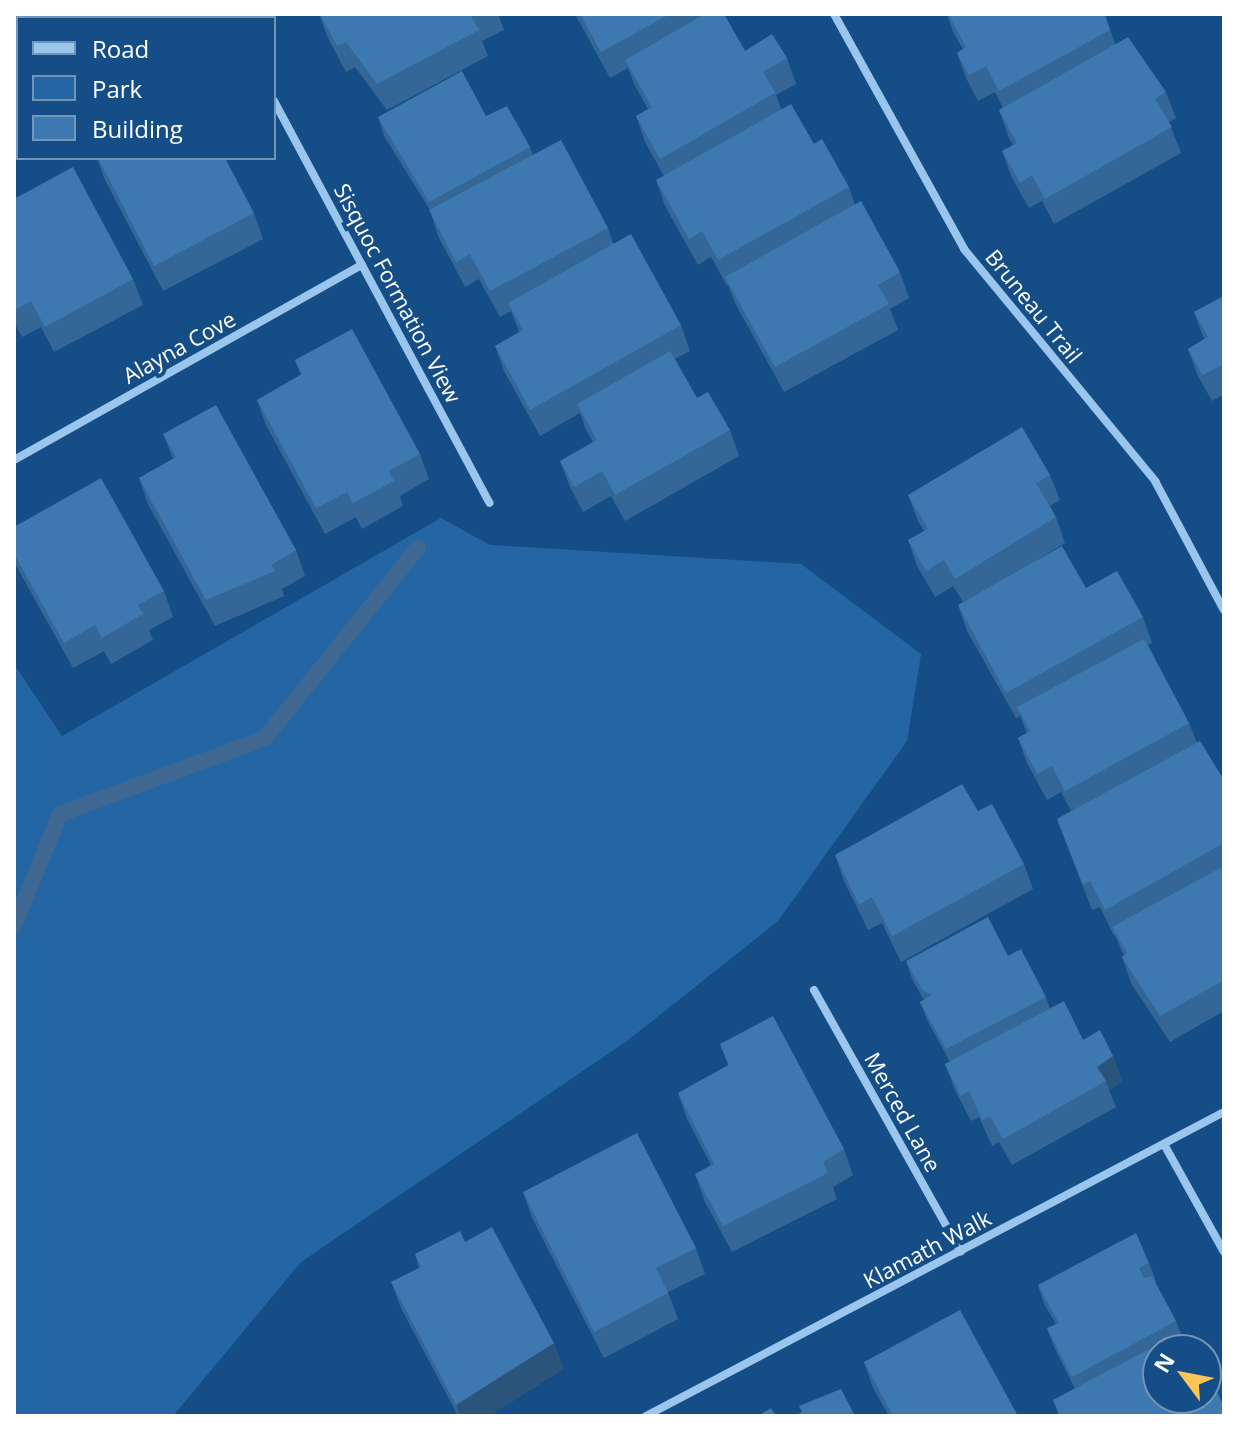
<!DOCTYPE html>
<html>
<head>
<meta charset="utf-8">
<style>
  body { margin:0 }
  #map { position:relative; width:1238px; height:1430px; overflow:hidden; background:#154e86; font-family:"Open Sans",sans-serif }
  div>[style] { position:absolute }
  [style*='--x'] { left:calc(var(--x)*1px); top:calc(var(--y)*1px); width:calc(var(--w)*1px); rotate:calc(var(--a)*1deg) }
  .green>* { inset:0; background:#2466a3 }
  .stream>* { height:16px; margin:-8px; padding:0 8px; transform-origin:8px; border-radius:8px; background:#3e6892 }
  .minor>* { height:8px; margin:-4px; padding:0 4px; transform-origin:4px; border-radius:4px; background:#9ac6ee }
  .wall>* { inset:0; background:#346797; transform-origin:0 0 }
  .shaded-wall>* { inset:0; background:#2b547b }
  .building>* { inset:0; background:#3d78b0 }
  span { translate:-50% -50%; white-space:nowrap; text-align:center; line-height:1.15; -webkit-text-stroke:8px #154e86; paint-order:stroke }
  .street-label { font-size:22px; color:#fff }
  .frame { position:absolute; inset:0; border:16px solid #fff; pointer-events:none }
  .legend { position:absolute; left:16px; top:16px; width:260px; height:144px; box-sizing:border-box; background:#154e86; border:2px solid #7395b6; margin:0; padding:10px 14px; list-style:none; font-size:24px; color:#fff }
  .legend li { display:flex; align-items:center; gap:16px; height:40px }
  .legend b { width:40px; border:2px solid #7395b6 }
  .north { position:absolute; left:1142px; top:1334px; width:80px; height:80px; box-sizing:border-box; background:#154e86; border:2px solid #7395b6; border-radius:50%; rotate:302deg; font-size:22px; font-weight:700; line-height:32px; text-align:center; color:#fff }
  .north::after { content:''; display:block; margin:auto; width:28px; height:36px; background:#ffc457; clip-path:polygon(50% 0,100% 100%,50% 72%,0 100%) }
</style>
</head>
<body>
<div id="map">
  <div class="green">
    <i style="clip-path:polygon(441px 518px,490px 545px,801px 564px,921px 654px,907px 741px,778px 921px,627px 1041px,301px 1262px,173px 1416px,14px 1416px,14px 664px,62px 736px)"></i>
  </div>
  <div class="stream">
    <i style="--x:14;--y:926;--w:121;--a:-67.7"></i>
    <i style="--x:60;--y:814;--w:219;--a:-20.3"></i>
    <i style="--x:265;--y:738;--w:244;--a:-51.2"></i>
  </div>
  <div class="minor">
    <i style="--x:228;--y:14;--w:4;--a:63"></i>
    <i style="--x:834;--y:14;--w:269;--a:61"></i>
    <i style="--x:964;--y:249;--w:301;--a:50.5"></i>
    <i style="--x:1155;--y:481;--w:146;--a:61.9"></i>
    <i style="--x:274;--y:101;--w:456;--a:61.8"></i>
    <i style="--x:14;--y:460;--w:399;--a:-29.3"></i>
    <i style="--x:814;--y:990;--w:300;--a:60.7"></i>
    <i style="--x:1165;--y:1146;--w:121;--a:60.9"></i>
    <i style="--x:646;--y:1416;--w:653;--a:-27.74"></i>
  </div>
  <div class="wall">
    <i style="left:14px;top:14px;width:6px;height:98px;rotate:45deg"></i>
    <i style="clip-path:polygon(319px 14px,498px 14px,504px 30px,482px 41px,488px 56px,387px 110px,355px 67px,346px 72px,328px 38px)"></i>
    <i style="clip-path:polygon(575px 14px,726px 14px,724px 15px,745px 51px,787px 58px,796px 84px,776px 95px,781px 109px,814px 144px,849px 187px,855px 205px,900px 272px,909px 298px,890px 309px,898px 330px,784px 392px,735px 303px,728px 285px,727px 286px,711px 257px,698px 265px,665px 206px,656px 180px,664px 176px,645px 142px,636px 116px,648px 109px,635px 86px,628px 68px,610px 78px)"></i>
    <i style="clip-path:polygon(947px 14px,1105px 14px,1115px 44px,1166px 92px,1176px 118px,1169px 122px,1181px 153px,1054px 224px,1042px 201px,1029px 208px,1011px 176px,1002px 151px,1013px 145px,1008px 136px,999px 110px,1003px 108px,995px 92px,978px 101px,966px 78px,957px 53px,963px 49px,953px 32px)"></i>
    <i style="clip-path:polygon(486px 116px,530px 147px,533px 155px,608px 228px,613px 243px,681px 325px,690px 351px,675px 359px,697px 398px,730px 430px,739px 456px,625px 521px,611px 496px,583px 512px,570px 487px,560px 461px,593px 442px,586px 430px,580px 413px,540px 436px,504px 371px,495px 346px,519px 332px,511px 311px,500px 317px,479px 279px,465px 287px,438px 236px,430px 210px,384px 136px,378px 117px)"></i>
    <i style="clip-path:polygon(97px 158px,254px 213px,263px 239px,163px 291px,105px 180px)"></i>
    <i style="clip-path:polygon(14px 199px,133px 279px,143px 305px,54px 352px,41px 327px,22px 337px,14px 322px)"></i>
    <i style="clip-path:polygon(1224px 296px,1224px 394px,1212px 401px,1197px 374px,1188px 349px,1204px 339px,1194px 312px)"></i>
    <i style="clip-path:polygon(295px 360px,420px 454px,429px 479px,400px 496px,403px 506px,362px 529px,356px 517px,325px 534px,266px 425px,257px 400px,301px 375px)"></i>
    <i style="clip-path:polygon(163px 434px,296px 550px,305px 576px,282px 589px,284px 596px,215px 626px,148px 504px,139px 478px,173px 459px)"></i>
    <i style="clip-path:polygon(1050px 475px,1060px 500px,1050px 506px,1056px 517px,1065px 543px,1029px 565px,1086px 588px,1143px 617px,1152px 643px,1148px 645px,1189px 723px,1197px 743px,1224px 780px,1224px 1011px,1170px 1042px,1131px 983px,1122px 957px,1124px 956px,1115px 935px,1114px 936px,1100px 907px,1092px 910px,1057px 819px,1071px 811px,1061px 792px,1047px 800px,1027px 763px,1018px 738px,1027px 733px,1020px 716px,1016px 718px,967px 631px,958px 605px,963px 602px,953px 586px,935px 597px,917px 566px,908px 540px,924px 531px,918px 521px,908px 495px)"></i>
    <i style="clip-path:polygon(14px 527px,164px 591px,173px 617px,149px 630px,153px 640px,111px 664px,104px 651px,73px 668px,14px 562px)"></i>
    <i style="clip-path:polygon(978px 811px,1024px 864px,1033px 889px,901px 962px,882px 923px,868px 930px,844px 881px,835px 855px)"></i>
    <i style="clip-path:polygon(1008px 956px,1046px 997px,1050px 1009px,1083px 1040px,1113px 1056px,1122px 1081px,1109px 1090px,1116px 1107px,1012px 1165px,999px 1142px,992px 1146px,979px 1117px,971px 1121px,955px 1090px,945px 1064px,950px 1062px,927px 1020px,920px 1002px,924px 1000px,912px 979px,906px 961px)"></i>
    <i style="clip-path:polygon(720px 1044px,844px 1149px,853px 1175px,833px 1187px,837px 1199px,732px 1252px,704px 1200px,695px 1174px,711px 1165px,687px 1119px,678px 1093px,728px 1065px)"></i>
    <i style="clip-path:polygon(523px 1192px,696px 1248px,705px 1274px,668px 1292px,678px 1319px,604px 1358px,532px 1218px)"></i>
    <i style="clip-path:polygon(465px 1242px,554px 1343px,563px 1369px,489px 1416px,458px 1416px,401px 1308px,391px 1282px,419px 1268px,415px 1254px)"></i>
    <i style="clip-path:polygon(1149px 1263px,1156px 1281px,1155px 1282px,1176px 1321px,1183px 1339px,1158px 1350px,1224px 1416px,1059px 1416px,1053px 1400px,1075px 1389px,1054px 1347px,1047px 1328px,1056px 1324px,1044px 1304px,1038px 1285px)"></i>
    <i style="clip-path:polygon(864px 1362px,1018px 1416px,889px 1416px,873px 1388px)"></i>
  </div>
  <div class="shaded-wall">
    <i style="clip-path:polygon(1113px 1056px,1122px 1081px,1109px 1090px,1106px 1081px,1097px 1067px)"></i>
    <i style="clip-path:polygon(554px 1343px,563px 1369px,489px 1416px,460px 1416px,456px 1405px)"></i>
  </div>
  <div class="building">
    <i style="clip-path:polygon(14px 14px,150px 14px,152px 18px,18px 18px,18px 113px,14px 105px,14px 72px,17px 70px,14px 64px)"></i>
    <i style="clip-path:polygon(320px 14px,476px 14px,471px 16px,479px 30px,377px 84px,346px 42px,337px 46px)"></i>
    <i style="clip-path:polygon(580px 14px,670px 14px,601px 52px)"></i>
    <i style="clip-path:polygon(705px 14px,724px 14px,745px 51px,772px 34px,787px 58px,763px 72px,775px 93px,660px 159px,636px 116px,652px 107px,625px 60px)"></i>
    <i style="clip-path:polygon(948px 14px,1104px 14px,1110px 30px,999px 91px,986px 66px,969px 75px,957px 53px,966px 47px)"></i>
    <i style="clip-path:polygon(1128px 37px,1166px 92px,1155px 99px,1172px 127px,1045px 199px,1032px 175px,1020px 183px,1002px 151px,1017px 143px,999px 110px)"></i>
    <i style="clip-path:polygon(462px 71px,486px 116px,507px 106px,530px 147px,429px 202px,378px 117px)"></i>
    <i style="clip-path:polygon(791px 104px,814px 144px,822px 139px,849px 187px,718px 260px,702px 231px,689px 239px,656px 180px)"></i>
    <i style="clip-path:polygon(561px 140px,608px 228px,490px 291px,470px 254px,456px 262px,429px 210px)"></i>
    <i style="clip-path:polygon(98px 158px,225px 158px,254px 213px,154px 266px)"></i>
    <i style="clip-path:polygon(73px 167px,133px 279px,45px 327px,31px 301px,14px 311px,14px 199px)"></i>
    <i style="clip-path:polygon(861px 201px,900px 272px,878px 285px,889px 304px,775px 367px,725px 277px)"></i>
    <i style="clip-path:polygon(631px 234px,681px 325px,530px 410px,495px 346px,523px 330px,508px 303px)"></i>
    <i style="clip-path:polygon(1224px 296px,1224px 364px,1202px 375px,1188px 349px,1208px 337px,1194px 312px)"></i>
    <i style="clip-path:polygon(352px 329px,420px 454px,389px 471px,394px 481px,353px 503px,347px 492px,316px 508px,257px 400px,302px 374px,295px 360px)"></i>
    <i style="clip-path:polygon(670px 351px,697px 398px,708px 392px,730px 430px,615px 495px,602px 471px,574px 487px,560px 461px,597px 440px,577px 404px)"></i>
    <i style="clip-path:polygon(216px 405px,296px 550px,271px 565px,275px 571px,206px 600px,139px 478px,176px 457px,163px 434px)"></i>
    <i style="clip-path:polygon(1022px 427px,1050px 475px,1036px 483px,1056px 517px,955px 579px,944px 560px,926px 571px,908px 540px,928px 529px,908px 495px)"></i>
    <i style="clip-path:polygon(101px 478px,164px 591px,138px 605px,143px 614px,102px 638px,95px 625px,64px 643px,14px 554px,14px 527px)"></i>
    <i style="clip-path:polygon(1062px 546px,1086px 588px,1117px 571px,1143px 617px,1006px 693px,958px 605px)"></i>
    <i style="clip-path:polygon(1144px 639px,1189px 723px,1065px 791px,1052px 766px,1037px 774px,1018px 738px,1030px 731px,1017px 707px)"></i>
    <i style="clip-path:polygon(1200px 741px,1224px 780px,1224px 843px,1105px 910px,1090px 881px,1083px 885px,1057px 819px)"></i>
    <i style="clip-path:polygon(962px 784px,978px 811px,992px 804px,1024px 864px,892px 936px,872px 897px,859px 905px,835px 855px)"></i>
    <i style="clip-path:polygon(1224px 866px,1224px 980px,1160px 1016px,1122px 957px,1127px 953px,1112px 927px)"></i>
    <i style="clip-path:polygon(988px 917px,1008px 956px,1021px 949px,1046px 997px,946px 1049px,920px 1002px,932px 995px,922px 990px,906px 961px)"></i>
    <i style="clip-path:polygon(1064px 1001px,1083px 1040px,1100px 1030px,1113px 1056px,1097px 1067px,1106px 1081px,1003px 1139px,990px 1116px,982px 1120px,969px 1091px,961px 1096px,945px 1064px)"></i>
    <i style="clip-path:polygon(773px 1016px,844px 1149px,823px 1162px,828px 1173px,723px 1226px,695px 1174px,714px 1164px,678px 1093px,729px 1065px,720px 1044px)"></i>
    <i style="clip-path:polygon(637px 1133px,696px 1248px,656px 1268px,668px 1293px,594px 1332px,523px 1192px)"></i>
    <i style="clip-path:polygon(492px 1227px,554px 1343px,456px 1405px,391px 1282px,421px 1267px,415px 1254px,460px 1231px,465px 1242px)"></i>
    <i style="clip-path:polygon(1136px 1233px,1149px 1263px,1139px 1268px,1144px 1278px,1152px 1276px,1176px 1321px,1072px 1377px,1047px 1328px,1059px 1323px,1038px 1285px)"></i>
    <i style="clip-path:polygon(960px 1310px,1018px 1416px,893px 1416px,864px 1362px)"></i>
    <i style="clip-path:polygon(1172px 1337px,1180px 1350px,1158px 1350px,1158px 1398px,1206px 1398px,1206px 1370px,1207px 1370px,1224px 1407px,1224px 1416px,1060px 1416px,1053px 1400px)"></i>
    <i style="clip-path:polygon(841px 1389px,855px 1416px,794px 1416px,802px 1412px,799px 1406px)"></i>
    <i style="clip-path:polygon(771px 1408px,776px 1416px,758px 1416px)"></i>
  </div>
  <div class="street-label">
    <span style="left:398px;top:293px;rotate:62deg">Sisquoc Formation View</span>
    <span style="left:1034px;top:306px;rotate:51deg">Bruneau Trail</span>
    <span style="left:179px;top:347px;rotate:-29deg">Alayna Cove</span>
    <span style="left:903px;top:1112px;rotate:61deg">Merced Lane</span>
    <span style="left:927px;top:1249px;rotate:-28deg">Klamath Walk</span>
  </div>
  <div class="frame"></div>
  <ul class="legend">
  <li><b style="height:10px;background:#9ac6ee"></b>Road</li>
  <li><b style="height:22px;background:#2466a3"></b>Park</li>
  <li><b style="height:22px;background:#3d78b0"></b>Building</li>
  </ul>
  <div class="north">N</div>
</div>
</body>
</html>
